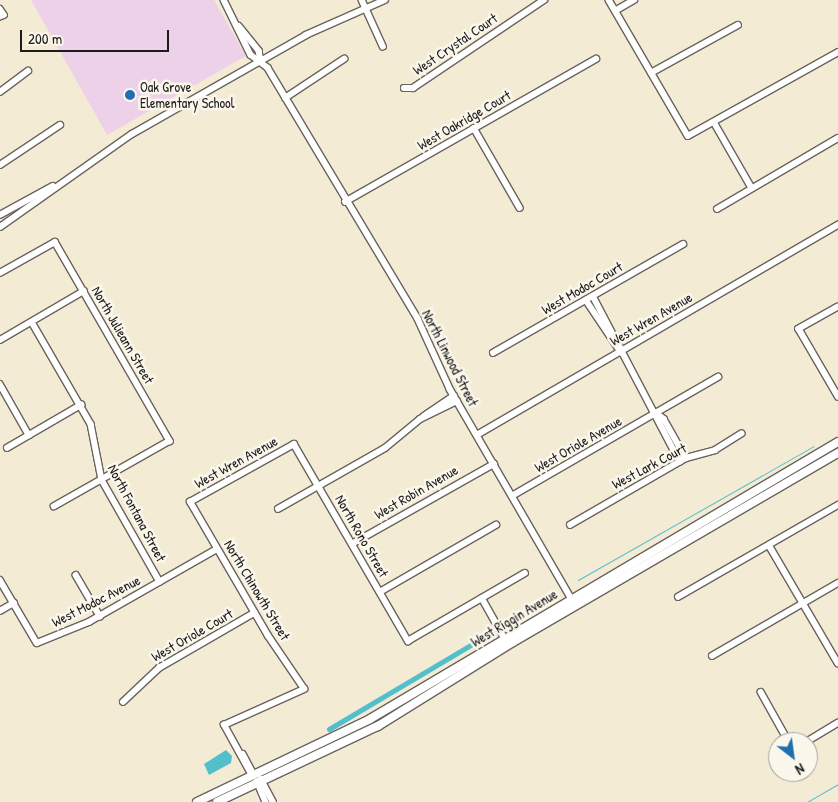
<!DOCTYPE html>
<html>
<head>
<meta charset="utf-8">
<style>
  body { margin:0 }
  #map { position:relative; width:838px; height:802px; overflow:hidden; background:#f4ebd5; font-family:"Patrick Hand",sans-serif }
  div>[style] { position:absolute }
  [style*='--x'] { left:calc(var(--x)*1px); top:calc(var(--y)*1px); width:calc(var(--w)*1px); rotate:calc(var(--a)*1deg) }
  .built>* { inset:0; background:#edd1e9 }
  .water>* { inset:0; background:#53bfcd }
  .stream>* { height:1px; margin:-0.5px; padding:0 0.5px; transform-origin:0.5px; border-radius:0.5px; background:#53bfcd }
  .canal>* { height:5px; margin:-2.5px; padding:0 2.5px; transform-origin:2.5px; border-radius:2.5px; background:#53bfcd }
  .roads { filter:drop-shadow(1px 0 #68645d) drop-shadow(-1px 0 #68645d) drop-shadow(0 1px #68645d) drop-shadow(0 -1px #68645d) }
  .minor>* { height:5.5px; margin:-2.75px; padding:0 2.75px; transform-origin:2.75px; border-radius:2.75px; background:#fff }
  .major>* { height:8px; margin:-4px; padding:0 4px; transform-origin:4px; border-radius:4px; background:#fff }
  .dots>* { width:14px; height:14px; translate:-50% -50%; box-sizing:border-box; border:2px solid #fbf7ec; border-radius:50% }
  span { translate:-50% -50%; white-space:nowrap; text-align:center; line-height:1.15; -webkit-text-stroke:5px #fbf7ec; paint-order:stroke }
  .street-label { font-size:14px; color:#1c1c1c }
  .poi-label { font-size:14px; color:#1c1c1c }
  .left { translate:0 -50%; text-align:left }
  .north { position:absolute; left:768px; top:732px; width:50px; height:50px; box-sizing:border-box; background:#fbf7ec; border:1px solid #a29f99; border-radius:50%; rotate:150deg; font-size:14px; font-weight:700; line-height:20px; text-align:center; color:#1c1c1c }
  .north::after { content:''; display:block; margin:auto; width:18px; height:22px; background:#1f6fb2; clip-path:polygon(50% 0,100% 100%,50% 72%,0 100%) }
  .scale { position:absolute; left:20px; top:30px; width:149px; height:22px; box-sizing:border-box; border:2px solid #1c1c1c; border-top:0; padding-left:6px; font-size:15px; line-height:18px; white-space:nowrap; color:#1c1c1c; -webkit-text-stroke:4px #fbf7ec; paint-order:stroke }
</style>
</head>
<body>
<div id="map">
  <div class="built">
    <i style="clip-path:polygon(31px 0,214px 0,246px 56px,107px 135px)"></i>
  </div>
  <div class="water">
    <i style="clip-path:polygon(226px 750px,232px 756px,231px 763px,209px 775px,204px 764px)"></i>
  </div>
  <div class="stream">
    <i style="--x:578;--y:580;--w:271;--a:-29.6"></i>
    <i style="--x:509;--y:621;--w:54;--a:-31.3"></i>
    <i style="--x:807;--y:802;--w:36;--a:-30"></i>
  </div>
  <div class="canal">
    <i style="--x:329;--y:729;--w:186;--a:-30.7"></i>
  </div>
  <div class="roads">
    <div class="minor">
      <i style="--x:224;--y:0;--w:61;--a:63.9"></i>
      <i style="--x:251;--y:55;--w:21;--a:37"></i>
      <i style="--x:268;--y:68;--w:292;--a:59.1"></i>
      <i style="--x:418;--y:319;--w:77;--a:65.4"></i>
      <i style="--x:450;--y:389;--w:247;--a:59.9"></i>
      <i style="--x:362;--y:0;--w:51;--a:65.5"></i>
      <i style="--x:609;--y:0;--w:157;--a:59.8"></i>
      <i style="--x:688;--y:136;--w:172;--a:-29.2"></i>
      <i style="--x:0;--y:9;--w:7;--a:56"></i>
      <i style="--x:4;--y:15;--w:4;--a:153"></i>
      <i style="--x:615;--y:11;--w:22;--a:-30"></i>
      <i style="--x:239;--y:26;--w:32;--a:51"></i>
      <i style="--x:259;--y:51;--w:10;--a:79"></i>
      <i style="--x:651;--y:73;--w:99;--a:-28.9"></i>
      <i style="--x:404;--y:88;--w:9;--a:0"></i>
      <i style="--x:413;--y:88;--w:158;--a:-33.9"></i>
      <i style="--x:0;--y:92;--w:35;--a:-37"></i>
      <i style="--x:285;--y:98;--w:71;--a:-33.5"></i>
      <i style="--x:714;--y:122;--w:76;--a:60.1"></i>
      <i style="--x:474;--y:128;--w:92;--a:60.1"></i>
      <i style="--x:0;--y:165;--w:72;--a:-33.7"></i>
      <i style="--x:345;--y:202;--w:289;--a:-29.7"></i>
      <i style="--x:717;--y:209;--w:140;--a:-30.4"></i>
      <i style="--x:0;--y:215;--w:60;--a:-28.7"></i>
      <i style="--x:0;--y:227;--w:161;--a:-35.2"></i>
      <i style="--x:132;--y:134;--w:200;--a:-29.6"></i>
      <i style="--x:306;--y:35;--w:86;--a:-23.9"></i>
      <i style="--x:0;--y:273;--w:63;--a:-29.4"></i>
      <i style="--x:55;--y:242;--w:230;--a:60"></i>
      <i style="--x:170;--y:441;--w:133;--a:150.4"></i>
      <i style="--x:593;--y:296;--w:187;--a:62.3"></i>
      <i style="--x:586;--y:300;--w:63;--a:56.1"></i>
      <i style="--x:838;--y:307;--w:45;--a:150.6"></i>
      <i style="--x:799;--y:329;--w:78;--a:59.8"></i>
      <i style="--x:32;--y:322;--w:118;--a:60"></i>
      <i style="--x:91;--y:424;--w:57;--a:78.9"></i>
      <i style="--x:102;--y:480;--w:117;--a:60.4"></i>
      <i style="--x:0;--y:340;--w:97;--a:-30.3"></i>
      <i style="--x:493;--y:353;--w:219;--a:-29.8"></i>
      <i style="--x:0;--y:384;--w:59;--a:60.4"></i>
      <i style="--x:656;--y:413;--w:10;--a:37"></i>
      <i style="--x:664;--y:419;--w:45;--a:60.6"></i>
      <i style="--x:424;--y:416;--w:36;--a:-34"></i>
      <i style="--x:477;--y:435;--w:418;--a:-30.2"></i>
      <i style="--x:7;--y:448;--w:86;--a:-30.2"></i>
      <i style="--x:512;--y:496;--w:238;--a:-30"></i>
      <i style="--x:278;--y:509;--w:123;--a:-29.7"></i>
      <i style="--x:385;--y:448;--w:45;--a:-39.6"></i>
      <i style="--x:420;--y:419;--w:41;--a:-25.9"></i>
      <i style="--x:570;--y:525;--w:134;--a:-30"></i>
      <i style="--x:686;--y:458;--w:30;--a:-15"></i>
      <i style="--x:715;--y:450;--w:31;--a:-32"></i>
      <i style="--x:352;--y:544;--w:163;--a:-29.4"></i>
      <i style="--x:769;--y:545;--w:137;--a:59.7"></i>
      <i style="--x:76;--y:575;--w:48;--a:59.7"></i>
      <i style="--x:0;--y:580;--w:73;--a:59.6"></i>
      <i style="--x:37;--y:643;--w:56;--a:-22"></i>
      <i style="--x:89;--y:622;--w:147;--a:-29.7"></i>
      <i style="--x:380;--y:592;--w:134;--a:-30"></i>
      <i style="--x:678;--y:597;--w:185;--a:-29.9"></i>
      <i style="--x:482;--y:598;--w:45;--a:60.6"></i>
      <i style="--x:0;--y:611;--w:16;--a:-30"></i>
      <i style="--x:712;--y:656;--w:146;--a:-30.1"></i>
      <i style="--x:761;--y:692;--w:57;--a:60.8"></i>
      <i style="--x:123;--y:702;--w:50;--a:-43.4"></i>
      <i style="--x:159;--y:668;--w:110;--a:-30.1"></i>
      <i style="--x:806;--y:742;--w:37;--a:-31"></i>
      <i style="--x:243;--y:754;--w:21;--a:62"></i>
      <i style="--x:251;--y:774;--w:56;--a:-118.9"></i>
      <i style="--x:224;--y:725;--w:88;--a:-24.2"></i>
      <i style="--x:304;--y:689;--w:64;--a:-124.2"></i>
      <i style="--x:268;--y:636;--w:155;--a:-120.2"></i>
      <i style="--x:190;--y:502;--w:119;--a:-29.1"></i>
      <i style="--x:294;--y:444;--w:228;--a:59.9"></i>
      <i style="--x:408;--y:641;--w:135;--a:-30.2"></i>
      <i style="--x:261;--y:779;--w:26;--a:62"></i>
      <i style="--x:257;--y:781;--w:23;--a:67"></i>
    </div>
    <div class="major">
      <i style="--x:197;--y:802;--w:192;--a:-25.6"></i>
      <i style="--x:370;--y:719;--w:544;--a:-30.62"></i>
      <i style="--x:217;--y:802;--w:178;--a:-25.3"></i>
      <i style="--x:378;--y:726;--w:159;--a:-31.9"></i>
      <i style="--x:513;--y:642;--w:376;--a:-30.2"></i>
    </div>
  </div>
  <div class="dots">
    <i style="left:130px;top:95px;background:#1f6fb2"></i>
  </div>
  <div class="street-label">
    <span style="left:455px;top:44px;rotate:-34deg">West Crystal Court</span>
    <span style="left:464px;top:120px;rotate:-30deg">West Oakridge Court</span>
    <span style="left:582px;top:288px;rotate:-30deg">West Modoc Court</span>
    <span style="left:651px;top:319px;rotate:-30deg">West Wren Avenue</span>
    <span style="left:123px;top:335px;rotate:60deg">North Julieann Street</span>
    <span style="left:450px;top:358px;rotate:63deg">North Linwood Street</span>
    <span style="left:578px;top:444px;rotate:-30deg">West Oriole Avenue</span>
    <span style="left:236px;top:462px;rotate:-29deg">West Wren Avenue</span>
    <span style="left:649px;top:466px;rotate:-28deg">West Lark Court</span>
    <span style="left:416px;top:492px;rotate:-30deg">West Robin Avenue</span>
    <span style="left:137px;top:513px;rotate:62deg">North Fontana Street</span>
    <span style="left:362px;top:536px;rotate:60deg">North Rono Street</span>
    <span style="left:257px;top:590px;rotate:59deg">North Chinowth Street</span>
    <span style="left:96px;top:601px;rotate:-27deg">West Modoc Avenue</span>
    <span style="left:514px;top:618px;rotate:-31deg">West Riggin Avenue</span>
    <span style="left:192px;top:635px;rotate:-30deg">West Oriole Court</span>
  </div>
  <div class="poi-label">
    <span class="left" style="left:140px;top:95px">Oak Grove<br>Elementary School</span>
  </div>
  <div class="north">N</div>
  <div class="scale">200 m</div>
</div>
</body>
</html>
